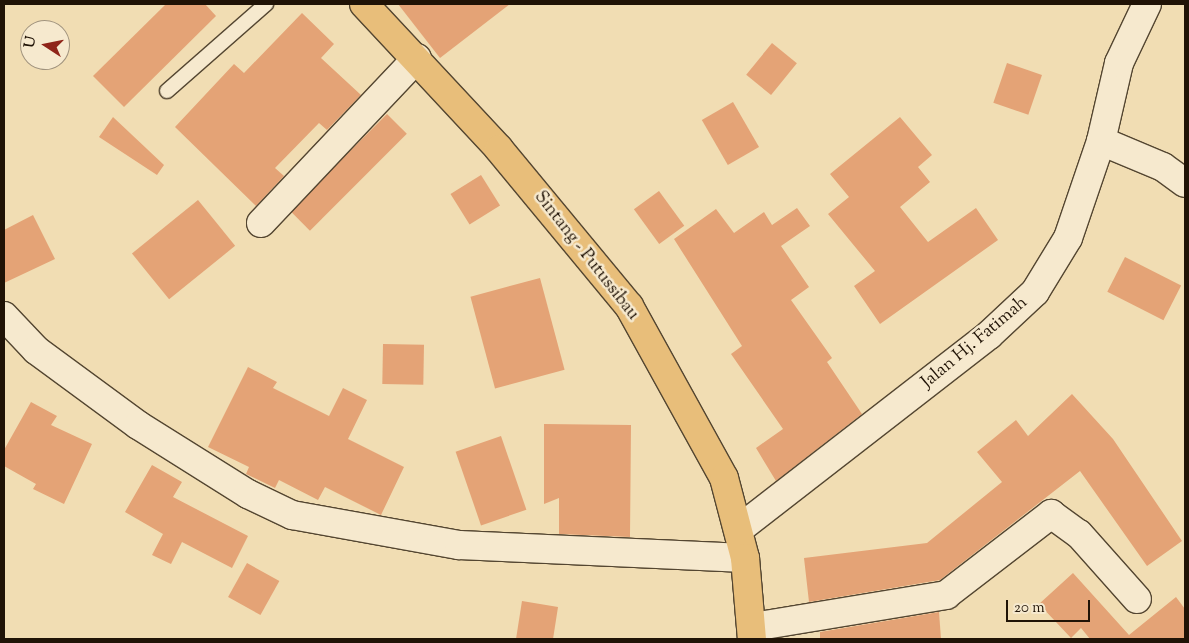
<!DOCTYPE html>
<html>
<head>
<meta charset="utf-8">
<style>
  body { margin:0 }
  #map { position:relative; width:1189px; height:643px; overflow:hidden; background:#f1ddb3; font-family:"Sorts Mill Goudy",serif }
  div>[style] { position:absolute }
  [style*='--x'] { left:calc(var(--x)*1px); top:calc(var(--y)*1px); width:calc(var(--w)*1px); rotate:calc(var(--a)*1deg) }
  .building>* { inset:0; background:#e4a376; transform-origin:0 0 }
  .roads { filter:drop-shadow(1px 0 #544631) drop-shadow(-1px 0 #544631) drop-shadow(0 1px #544631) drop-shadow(0 -1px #544631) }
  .lane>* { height:14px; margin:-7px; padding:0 7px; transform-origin:7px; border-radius:7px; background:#f6e9ce }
  .street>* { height:28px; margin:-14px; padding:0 14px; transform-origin:14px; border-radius:14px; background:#f6e9ce }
  .highway>* { height:28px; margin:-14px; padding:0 14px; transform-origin:14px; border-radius:14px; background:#e8be7a }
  span { translate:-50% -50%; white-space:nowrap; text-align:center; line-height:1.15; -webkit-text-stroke:5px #f6e9ce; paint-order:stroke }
  .street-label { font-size:18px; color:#201306 }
  .frame { position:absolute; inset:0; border:5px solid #201306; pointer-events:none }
  .north { position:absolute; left:20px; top:20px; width:50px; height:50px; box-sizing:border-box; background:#f6e9ce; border:1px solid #a0937e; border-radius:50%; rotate:281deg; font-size:14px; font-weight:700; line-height:20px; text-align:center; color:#201306 }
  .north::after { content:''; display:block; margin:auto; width:18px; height:22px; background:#8f2418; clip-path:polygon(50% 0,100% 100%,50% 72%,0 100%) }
  .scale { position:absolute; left:1006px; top:600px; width:84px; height:22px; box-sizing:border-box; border:2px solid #201306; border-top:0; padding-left:6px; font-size:15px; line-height:18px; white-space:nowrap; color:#201306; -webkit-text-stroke:4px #f6e9ce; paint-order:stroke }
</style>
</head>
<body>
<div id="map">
  <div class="building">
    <i style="clip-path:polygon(166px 4px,205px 4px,216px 16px,124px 107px,93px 76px)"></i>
    <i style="clip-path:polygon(398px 4px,510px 4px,440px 58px)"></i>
    <i style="clip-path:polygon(302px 13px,334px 44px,321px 58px,361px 95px,327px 130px,319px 123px,275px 168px,284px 176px,256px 206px,175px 127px,234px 64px,244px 73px)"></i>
    <i style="left:772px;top:43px;width:32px;height:41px;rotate:39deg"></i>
    <i style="left:1007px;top:63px;width:37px;height:42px;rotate:19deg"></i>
    <i style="left:733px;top:102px;width:52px;height:36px;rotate:60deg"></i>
    <i style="left:387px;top:114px;width:28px;height:137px;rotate:45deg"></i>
    <i style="clip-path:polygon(113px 117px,164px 165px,157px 175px,99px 137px)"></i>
    <i style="clip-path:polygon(900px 117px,932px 155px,918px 167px,930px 182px,900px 207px,928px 242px,976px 208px,998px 240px,880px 324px,854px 286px,875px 271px,828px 214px,849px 197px,830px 174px)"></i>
    <i style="left:481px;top:175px;width:36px;height:36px;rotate:58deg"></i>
    <i style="left:659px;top:191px;width:43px;height:31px;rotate:54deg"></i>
    <i style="left:198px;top:200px;width:59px;height:85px;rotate:51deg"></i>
    <i style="clip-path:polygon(797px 208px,810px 226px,781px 246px,809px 287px,791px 300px,832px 358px,827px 362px,862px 414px,776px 481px,756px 448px,783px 429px,731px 354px,742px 346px,674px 239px,716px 209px,734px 233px,764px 212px,772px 225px)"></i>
    <i style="clip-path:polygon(33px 215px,55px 259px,4px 283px,4px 230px)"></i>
    <i style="left:1125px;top:257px;width:63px;height:39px;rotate:27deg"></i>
    <i style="left:540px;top:278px;width:95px;height:72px;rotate:75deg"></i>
    <i style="left:383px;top:344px;width:41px;height:40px;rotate:1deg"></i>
    <i style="clip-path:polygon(248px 367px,277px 382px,273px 388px,329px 416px,343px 388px,367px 400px,348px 439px,404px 467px,381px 515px,325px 487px,318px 500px,279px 480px,275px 488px,246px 474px,249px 467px,208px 447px)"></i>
    <i style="clip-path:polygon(1072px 394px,1113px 439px,1182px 541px,1147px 566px,1080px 471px,940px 580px,809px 602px,804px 558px,927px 543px,1002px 482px,977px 452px,1016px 420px,1028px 436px)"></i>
    <i style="clip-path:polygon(31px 402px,57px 416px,51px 425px,92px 444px,64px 504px,33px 489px,36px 484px,4px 466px,4px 450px)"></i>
    <i style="clip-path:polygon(544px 424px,631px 425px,630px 537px,559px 534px,559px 498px,544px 504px)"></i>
    <i style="left:501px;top:436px;width:78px;height:48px;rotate:71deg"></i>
    <i style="clip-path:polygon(152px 465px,182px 482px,173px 497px,248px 536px,232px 568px,182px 542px,171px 564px,152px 555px,163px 534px,125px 512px)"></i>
    <i style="left:247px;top:563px;width:37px;height:39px;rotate:29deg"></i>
    <i style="clip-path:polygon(1073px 573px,1129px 635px,1176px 597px,1185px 609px,1185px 639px,1090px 639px,1081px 628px,1071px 638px,1039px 604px)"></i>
    <i style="clip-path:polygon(522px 601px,558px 607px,553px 639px,516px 639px)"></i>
    <i style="clip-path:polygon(939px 612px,941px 639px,820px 639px,820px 632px)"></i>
  </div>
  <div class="roads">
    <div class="lane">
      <i style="--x:167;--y:91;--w:132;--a:-41.3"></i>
    </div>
    <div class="street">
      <i style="--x:1101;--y:141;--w:67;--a:22.8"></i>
      <i style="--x:1163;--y:167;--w:27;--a:36"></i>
      <i style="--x:261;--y:223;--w:227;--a:-46.6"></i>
      <i style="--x:4;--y:316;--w:47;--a:46.7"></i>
      <i style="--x:36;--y:350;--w:127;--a:36.3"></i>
      <i style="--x:138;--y:425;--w:130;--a:32.1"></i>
      <i style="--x:248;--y:494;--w:49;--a:25.5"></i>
      <i style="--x:292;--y:515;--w:170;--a:10.2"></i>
      <i style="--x:459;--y:545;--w:286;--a:2.6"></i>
      <i style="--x:739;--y:529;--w:316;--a:-37.8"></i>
      <i style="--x:989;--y:335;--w:63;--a:-43.1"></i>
      <i style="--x:1035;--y:292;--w:63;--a:-58.6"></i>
      <i style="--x:1068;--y:238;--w:102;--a:-71.2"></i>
      <i style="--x:1101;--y:141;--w:80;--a:-77"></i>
      <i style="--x:1119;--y:63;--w:65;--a:-64.6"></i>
      <i style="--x:753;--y:627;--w:196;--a:-9.4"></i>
      <i style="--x:946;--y:595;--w:133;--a:-37.6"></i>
      <i style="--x:1051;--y:514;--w:34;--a:36"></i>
      <i style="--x:1079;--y:534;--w:87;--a:48.3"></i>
    </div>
    <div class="highway">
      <i style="--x:364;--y:4;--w:198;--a:47"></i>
      <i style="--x:499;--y:149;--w:204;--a:50.4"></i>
      <i style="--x:629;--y:306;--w:196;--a:61.1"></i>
      <i style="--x:724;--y:478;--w:83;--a:75.3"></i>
      <i style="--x:745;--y:558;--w:81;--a:85.1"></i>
    </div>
  </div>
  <div class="street-label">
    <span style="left:586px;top:256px;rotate:52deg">Sintang - Putussibau</span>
    <span style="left:975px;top:343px;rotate:-40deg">Jalan Hj. Fatimah</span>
  </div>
  <div class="frame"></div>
  <div class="north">U</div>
  <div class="scale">20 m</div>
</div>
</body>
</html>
